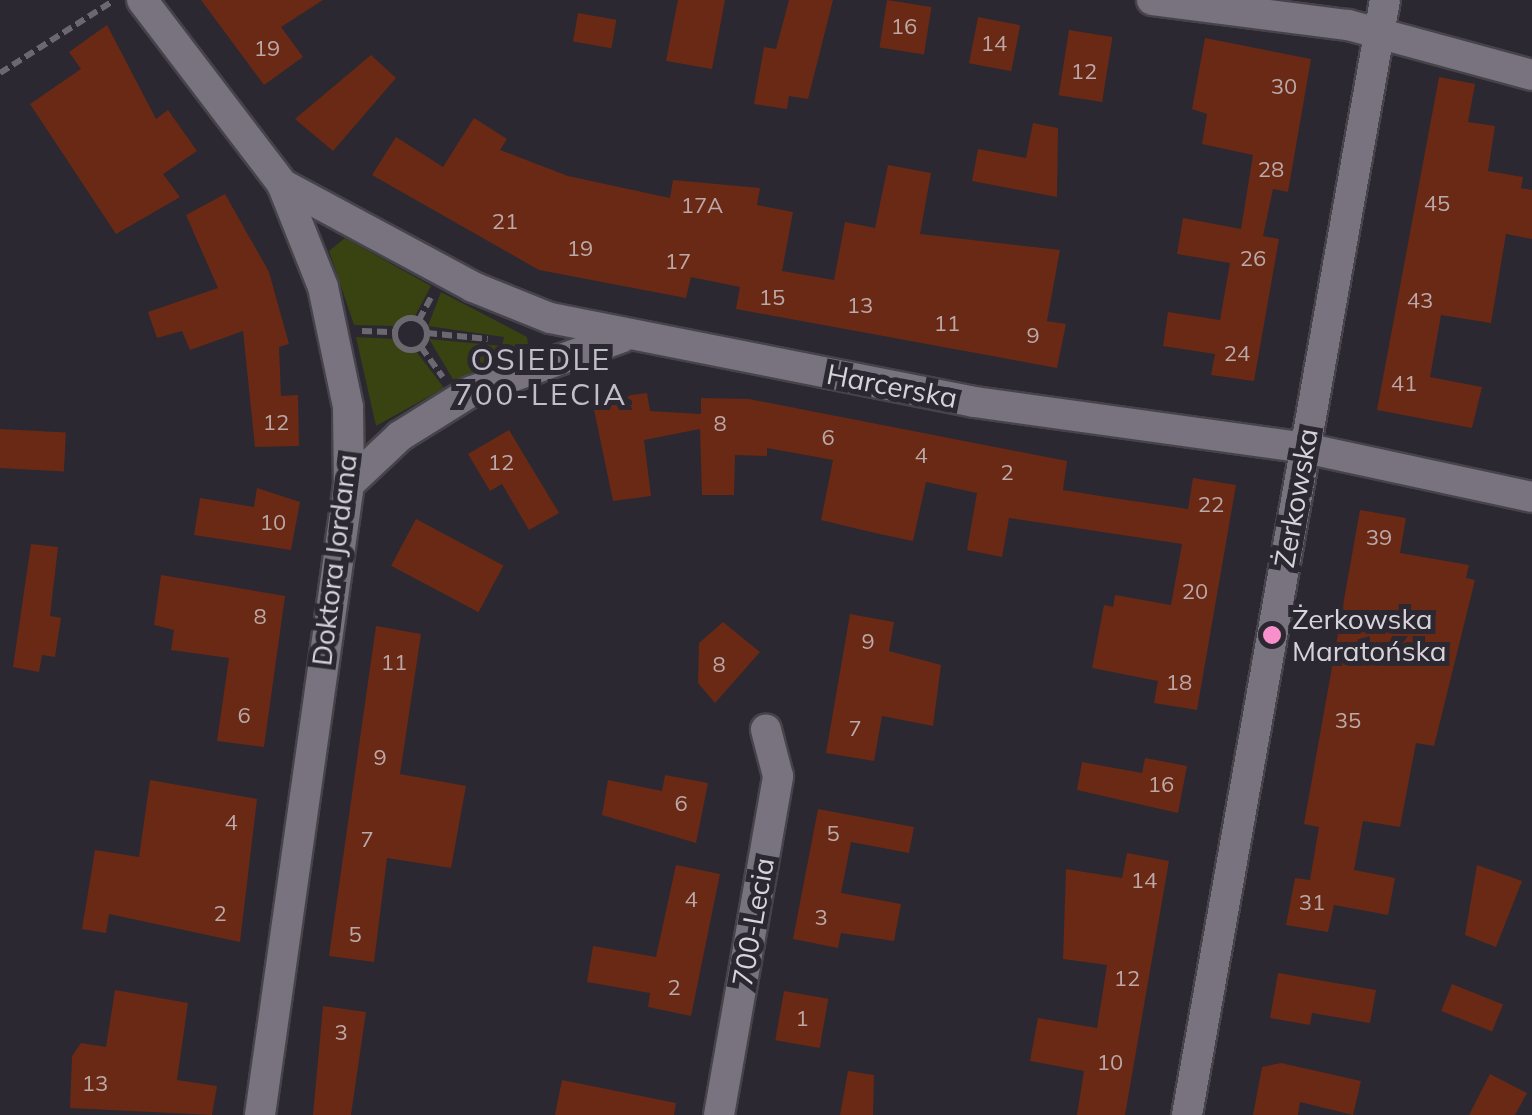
<!DOCTYPE html>
<html>
<head>
<meta charset="utf-8">
<style>
  body { margin:0 }
  #map { position:relative; width:1532px; height:1115px; overflow:hidden; background:#2b2831; font-family:Mulish,sans-serif }
  div>[style] { position:absolute }
  [style*='--x'] { left:calc(var(--x)*1px); top:calc(var(--y)*1px); width:calc(var(--w)*1px); rotate:calc(var(--a)*1deg) }
  .green>* { inset:0; background:#384311 }
  .building>* { inset:0; background:#692914; transform-origin:0 0 }
  .path>* { height:6px; margin-top:-3px; transform-origin:0; background:repeating-linear-gradient(90deg,#6b6870 0 10px,transparent 0 15px) }
  .path>.ring { margin:-3px; padding:0; box-sizing:content-box; background:none; border:6px solid #6b6870; border-radius:50% }
  .roads { filter:drop-shadow(2px 0 #46434b) drop-shadow(-2px 0 #46434b) drop-shadow(0 2px #46434b) drop-shadow(0 -2px #46434b) }
  .minor>* { height:30px; margin:-15px; padding:0 15px; transform-origin:15px; border-radius:15px; background:#78737e }
  .tertiary>* { height:30px; margin:-15px; padding:0 15px; transform-origin:15px; border-radius:15px; background:#78737e }
  .dots>* { width:28px; height:28px; translate:-50% -50%; box-sizing:border-box; border:5px solid #2b2831; border-radius:50% }
  span { translate:-50% -50%; white-space:nowrap; text-align:center; line-height:1.15; -webkit-text-stroke:10px #2b2831; paint-order:stroke }
  .number-label { font-size:22px; color:#bba8a8 }
  .number-label span { -webkit-text-stroke-width:0 }
  .street-label { font-size:28px; color:#d6d3da }
  .poi-label { font-size:28px; color:#d6d3da }
  .left { translate:0 -50%; text-align:left }
  .neighbourhood-label { font-size:30px; color:#c1bdc9; letter-spacing:2.5px }
</style>
</head>
<body>
<div id="map">
  <div class="green">
    <i style="clip-path:polygon(345px 238px,431px 286px,415px 316px,394px 326px,354px 325px,329px 251px)"></i>
    <i style="clip-path:polygon(441px 292px,527px 337px,528px 345px,454px 381px,429px 339px,502px 346px,504px 337px,428px 326px)"></i>
    <i style="clip-path:polygon(356px 337px,394px 339px,416px 351px,444px 388px,376px 426px)"></i>
  </div>
  <div class="building">
    <i style="clip-path:polygon(201px 0,323px 0,281px 27px,303px 57px,264px 85px)"></i>
    <i style="clip-path:polygon(678px 0,725px 0,712px 69px,666px 61px)"></i>
    <i style="clip-path:polygon(789px 0,833px 0,808px 99px,789px 96px,787px 109px,754px 104px,764px 47px,776px 49px)"></i>
    <i style="left:887px;top:0;width:45px;height:48px;rotate:9deg"></i>
    <i style="left:578px;top:13px;width:39px;height:29px;rotate:10deg"></i>
    <i style="left:978px;top:17px;width:43px;height:47px;rotate:11deg"></i>
    <i style="clip-path:polygon(107px 25px,156px 119px,168px 110px,197px 151px,163px 174px,180px 197px,116px 234px,30px 104px,81px 69px,69px 52px)"></i>
    <i style="left:1069px;top:30px;width:44px;height:66px;rotate:9deg"></i>
    <i style="clip-path:polygon(1205px 38px,1311px 59px,1288px 192px,1273px 189px,1263px 236px,1279px 239px,1254px 381px,1211px 375px,1215px 354px,1163px 346px,1168px 312px,1220px 320px,1230px 263px,1177px 254px,1183px 218px,1241px 229px,1253px 155px,1202px 144px,1207px 114px,1192px 109px)"></i>
    <i style="clip-path:polygon(371px 55px,396px 78px,333px 151px,295px 119px)"></i>
    <i style="clip-path:polygon(1439px 77px,1475px 84px,1468px 122px,1495px 126px,1488px 171px,1523px 177px,1521px 188px,1532px 190px,1532px 239px,1506px 234px,1491px 323px,1441px 315px,1430px 377px,1482px 387px,1472px 428px,1377px 410px)"></i>
    <i style="clip-path:polygon(474px 118px,507px 139px,500px 150px,568px 176px,670px 198px,673px 180px,760px 188px,757px 205px,793px 212px,782px 271px,834px 280px,845px 222px,875px 228px,888px 165px,931px 173px,920px 234px,1060px 250px,1047px 321px,1066px 324px,1057px 368px,736px 309px,740px 287px,691px 277px,686px 298px,539px 270px,372px 175px,396px 137px,443px 167px)"></i>
    <i style="clip-path:polygon(1033px 123px,1058px 128px,1057px 197px,972px 181px,978px 149px,1026px 158px)"></i>
    <i style="clip-path:polygon(225px 194px,269px 272px,289px 344px,279px 347px,281px 396px,298px 395px,299px 446px,255px 447px,243px 331px,190px 350px,182px 331px,157px 338px,148px 312px,218px 288px,186px 215px)"></i>
    <i style="clip-path:polygon(647px 393px,650px 411px,701px 414px,701px 398px,749px 399px,1067px 461px,1063px 490px,1113px 498px,1188px 509px,1193px 478px,1236px 485px,1197px 710px,1154px 703px,1158px 681px,1092px 668px,1104px 605px,1113px 607px,1115px 595px,1171px 605px,1182px 544px,1009px 518px,1002px 557px,967px 550px,977px 493px,926px 482px,913px 541px,875px 533px,821px 520px,833px 460px,767px 448px,767px 456px,735px 455px,734px 495px,702px 495px,700px 429px,644px 440px,651px 496px,613px 501px,592px 400px)"></i>
    <i style="left:0;top:429px;width:66px;height:39px;rotate:3deg"></i>
    <i style="clip-path:polygon(509px 430px,559px 513px,529px 530px,502px 484px,490px 491px,468px 454px)"></i>
    <i style="clip-path:polygon(257px 488px,300px 502px,291px 550px,194px 535px,200px 498px,254px 507px)"></i>
    <i style="clip-path:polygon(1360px 510px,1406px 518px,1400px 553px,1469px 565px,1466px 578px,1475px 580px,1434px 746px,1416px 743px,1400px 827px,1363px 821px,1354px 870px,1395px 878px,1388px 915px,1334px 905px,1328px 932px,1286px 925px,1295px 878px,1310px 880px,1319px 827px,1304px 824px)"></i>
    <i style="left:416px;top:519px;width:99px;height:53px;rotate:28deg"></i>
    <i style="clip-path:polygon(31px 544px,58px 547px,50px 616px,61px 618px,55px 657px,42px 655px,39px 672px,13px 667px)"></i>
    <i style="clip-path:polygon(161px 575px,285px 596px,264px 747px,217px 741px,229px 658px,171px 650px,174px 630px,154px 625px)"></i>
    <i style="clip-path:polygon(850px 614px,894px 622px,889px 651px,941px 665px,933px 726px,882px 716px,874px 761px,826px 753px)"></i>
    <i style="clip-path:polygon(723px 622px,760px 652px,715px 703px,698px 683px,699px 643px)"></i>
    <i style="clip-path:polygon(376px 626px,421px 634px,400px 774px,466px 786px,451px 868px,387px 858px,374px 962px,329px 956px)"></i>
    <i style="clip-path:polygon(1145px 758px,1187px 766px,1178px 813px,1077px 790px,1082px 762px,1142px 773px)"></i>
    <i style="clip-path:polygon(665px 775px,708px 783px,696px 843px,602px 815px,608px 780px,662px 791px)"></i>
    <i style="clip-path:polygon(150px 780px,257px 799px,240px 942px,109px 914px,106px 933px,82px 929px,95px 850px,139px 857px)"></i>
    <i style="clip-path:polygon(818px 809px,914px 827px,909px 853px,851px 842px,841px 893px,901px 904px,894px 941px,841px 933px,838px 948px,793px 939px)"></i>
    <i style="clip-path:polygon(1127px 853px,1169px 861px,1125px 1115px,1077px 1115px,1084px 1071px,1030px 1061px,1038px 1018px,1097px 1028px,1107px 965px,1063px 959px,1066px 869px,1122px 878px)"></i>
    <i style="clip-path:polygon(676px 865px,720px 874px,691px 1016px,648px 1007px,650px 993px,587px 982px,593px 946px,656px 957px)"></i>
    <i style="clip-path:polygon(1477px 865px,1522px 881px,1496px 947px,1465px 935px)"></i>
    <i style="clip-path:polygon(1278px 973px,1376px 990px,1370px 1023px,1312px 1013px,1310px 1025px,1270px 1018px)"></i>
    <i style="left:1452px;top:984px;width:55px;height:29px;rotate:22deg"></i>
    <i style="clip-path:polygon(115px 990px,188px 1003px,177px 1080px,217px 1086px,212px 1115px,70px 1108px,72px 1056px,81px 1043px,106px 1047px)"></i>
    <i style="left:784px;top:991px;width:45px;height:50px;rotate:10deg"></i>
    <i style="clip-path:polygon(323px 1006px,366px 1012px,351px 1115px,313px 1115px)"></i>
    <i style="clip-path:polygon(1281px 1063px,1361px 1081px,1353px 1115px,1300px 1102px,1298px 1115px,1253px 1115px,1262px 1067px)"></i>
    <i style="clip-path:polygon(848px 1071px,874px 1075px,873px 1115px,840px 1115px)"></i>
    <i style="clip-path:polygon(1490px 1074px,1527px 1093px,1515px 1115px,1469px 1115px)"></i>
    <i style="clip-path:polygon(562px 1080px,676px 1103px,674px 1115px,555px 1115px)"></i>
  </div>
  <div class="path">
    <i style="--x:0;--y:73;--w:134;--a:-32.5"></i>
    <i class="ring" style="left:395px;top:318px;width:26px;height:26px"></i>
    <i style="--x:419;--y:320;--w:27;--a:-62"></i>
    <i style="--x:362;--y:331;--w:34;--a:2"></i>
    <i style="--x:427;--y:333;--w:61;--a:5.6"></i>
    <i style="--x:421;--y:347;--w:37;--a:54"></i>
  </div>
  <div class="roads">
    <div class="minor">
      <i style="--x:142;--y:0;--w:231;--a:52.7"></i>
      <i style="--x:282;--y:184;--w:111;--a:68.3"></i>
      <i style="--x:323;--y:287;--w:123;--a:78.2"></i>
      <i style="--x:348;--y:407;--w:77;--a:89.3"></i>
      <i style="--x:349;--y:484;--w:637;--a:98.03"></i>
      <i style="--x:1152;--y:0;--w:198;--a:7.3"></i>
      <i style="--x:1348;--y:25;--w:191;--a:15.2"></i>
      <i style="--x:282;--y:184;--w:217;--a:28.3"></i>
      <i style="--x:473;--y:287;--w:83;--a:21.9"></i>
      <i style="--x:550;--y:318;--w:432;--a:11.2"></i>
      <i style="--x:974;--y:402;--w:334;--a:7.9"></i>
      <i style="--x:1305;--y:448;--w:232;--a:12.2"></i>
      <i style="--x:349;--y:484;--w:70;--a:-43.3"></i>
      <i style="--x:400;--y:436;--w:85;--a:-32"></i>
      <i style="--x:472;--y:391;--w:160;--a:-19.7"></i>
      <i style="--x:719;--y:1115;--w:344;--a:-80.1"></i>
      <i style="--x:778;--y:776;--w:48;--a:-104.6"></i>
    </div>
    <div class="tertiary">
      <i style="--x:1187;--y:1115;--w:1132;--a:-79.93"></i>
    </div>
  </div>
  <div class="dots">
    <i style="left:1272px;top:635px;background:#f890cc"></i>
  </div>
  <div class="number-label">
    <span style="left:904px;top:27px">16</span>
    <span style="left:994px;top:44px">14</span>
    <span style="left:267px;top:49px">19</span>
    <span style="left:1084px;top:72px">12</span>
    <span style="left:1284px;top:87px">30</span>
    <span style="left:1271px;top:170px">28</span>
    <span style="left:1437px;top:204px">45</span>
    <span style="left:702px;top:206px">17A</span>
    <span style="left:505px;top:222px">21</span>
    <span style="left:580px;top:249px">19</span>
    <span style="left:1253px;top:259px">26</span>
    <span style="left:678px;top:262px">17</span>
    <span style="left:772px;top:298px">15</span>
    <span style="left:1420px;top:301px">43</span>
    <span style="left:860px;top:306px">13</span>
    <span style="left:947px;top:324px">11</span>
    <span style="left:1033px;top:336px">9</span>
    <span style="left:1237px;top:354px">24</span>
    <span style="left:1404px;top:384px">41</span>
    <span style="left:276px;top:423px">12</span>
    <span style="left:720px;top:424px">8</span>
    <span style="left:828px;top:438px">6</span>
    <span style="left:921px;top:456px">4</span>
    <span style="left:501px;top:463px">12</span>
    <span style="left:1007px;top:473px">2</span>
    <span style="left:1211px;top:505px">22</span>
    <span style="left:273px;top:523px">10</span>
    <span style="left:1379px;top:538px">39</span>
    <span style="left:1195px;top:592px">20</span>
    <span style="left:260px;top:617px">8</span>
    <span style="left:868px;top:642px">9</span>
    <span style="left:394px;top:663px">11</span>
    <span style="left:719px;top:665px">8</span>
    <span style="left:1179px;top:683px">18</span>
    <span style="left:244px;top:716px">6</span>
    <span style="left:1348px;top:721px">35</span>
    <span style="left:855px;top:729px">7</span>
    <span style="left:380px;top:758px">9</span>
    <span style="left:1161px;top:785px">16</span>
    <span style="left:681px;top:804px">6</span>
    <span style="left:231px;top:823px">4</span>
    <span style="left:833px;top:834px">5</span>
    <span style="left:367px;top:840px">7</span>
    <span style="left:1144px;top:881px">14</span>
    <span style="left:691px;top:900px">4</span>
    <span style="left:1312px;top:903px">31</span>
    <span style="left:220px;top:914px">2</span>
    <span style="left:821px;top:918px">3</span>
    <span style="left:355px;top:935px">5</span>
    <span style="left:1127px;top:979px">12</span>
    <span style="left:674px;top:988px">2</span>
    <span style="left:802px;top:1019px">1</span>
    <span style="left:341px;top:1033px">3</span>
    <span style="left:1110px;top:1063px">10</span>
    <span style="left:95px;top:1084px">13</span>
  </div>
  <div class="street-label">
    <span style="left:892px;top:386px;rotate:11deg">Harcerska</span>
    <span style="left:1296px;top:498px;rotate:-80deg">Żerkowska</span>
    <span style="left:334px;top:560px;rotate:-83deg">Doktora Jordana</span>
    <span style="left:753px;top:922px;rotate:-80deg">700-Lecia</span>
  </div>
  <div class="poi-label">
    <span class="left" style="left:1292px;top:635px">Żerkowska<br>Maratońska</span>
  </div>
  <div class="neighbourhood-label">
    <span style="left:541px;top:376px">OSIEDLE<br>700-LECIA</span>
  </div>
</div>
</body>
</html>
